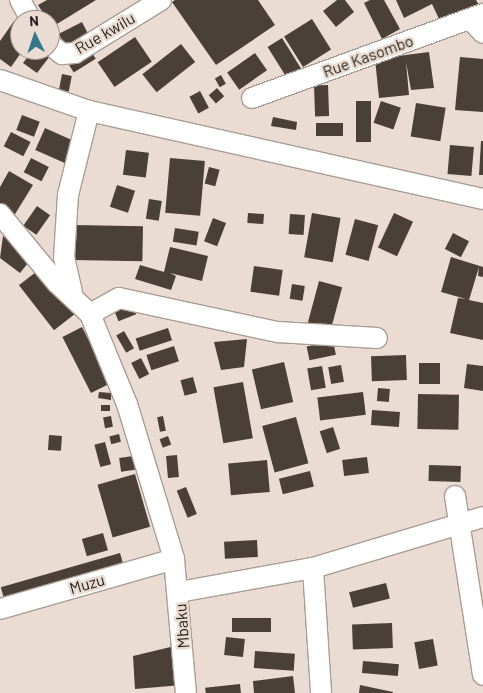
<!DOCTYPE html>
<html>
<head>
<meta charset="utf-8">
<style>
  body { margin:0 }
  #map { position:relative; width:483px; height:693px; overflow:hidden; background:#eadcd2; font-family:Barlow,sans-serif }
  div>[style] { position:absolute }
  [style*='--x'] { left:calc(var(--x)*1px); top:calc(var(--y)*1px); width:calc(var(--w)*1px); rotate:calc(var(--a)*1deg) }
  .building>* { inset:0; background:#4b4037; transform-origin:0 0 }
  .roads { filter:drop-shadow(1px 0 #aa9d93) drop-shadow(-1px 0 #aa9d93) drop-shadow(0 1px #aa9d93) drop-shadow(0 -1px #aa9d93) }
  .minor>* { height:20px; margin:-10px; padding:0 10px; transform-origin:10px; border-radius:10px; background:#fff }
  span { translate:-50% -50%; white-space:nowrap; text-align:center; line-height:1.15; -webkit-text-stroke:5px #eadcd2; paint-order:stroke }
  .street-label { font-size:16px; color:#231f1b }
  .north { position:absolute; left:10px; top:10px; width:50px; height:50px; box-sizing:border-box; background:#eadcd2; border:1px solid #9a9089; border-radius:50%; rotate:356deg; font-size:14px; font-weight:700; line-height:20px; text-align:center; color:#231f1b }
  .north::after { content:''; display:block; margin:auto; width:18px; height:22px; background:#347788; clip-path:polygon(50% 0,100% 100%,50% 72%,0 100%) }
</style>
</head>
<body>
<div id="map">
  <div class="building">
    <i style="clip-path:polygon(47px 0,96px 0,52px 27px,38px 5px)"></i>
    <i style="clip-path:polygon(175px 0,258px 0,275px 25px,216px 65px,172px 2px)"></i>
    <i style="clip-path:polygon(337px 0,345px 0,354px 12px,336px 27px,323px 11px)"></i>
    <i style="clip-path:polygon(370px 0,384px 0,400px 29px,382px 39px,364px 3px)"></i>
    <i style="clip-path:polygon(396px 0,476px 0,479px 5px,441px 23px,432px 4px,404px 18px)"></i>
    <i style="left:312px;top:19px;width:36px;height:33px;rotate:58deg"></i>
    <i style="clip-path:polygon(14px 21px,20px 25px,23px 50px,11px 67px,0 59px,0 41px)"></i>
    <i style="left:82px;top:22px;width:13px;height:26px;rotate:63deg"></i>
    <i style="left:135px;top:37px;width:30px;height:45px;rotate:56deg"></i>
    <i style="left:282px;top:38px;width:40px;height:17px;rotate:58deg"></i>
    <i style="left:181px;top:44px;width:23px;height:49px;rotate:52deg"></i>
    <i style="clip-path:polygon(33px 50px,50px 56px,37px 73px,23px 63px)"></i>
    <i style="left:91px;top:51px;width:9px;height:26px;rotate:58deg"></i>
    <i style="clip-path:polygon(429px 52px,434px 88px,411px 90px,406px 62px,409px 95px,379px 98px,375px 59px)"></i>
    <i style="left:255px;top:53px;width:21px;height:34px;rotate:55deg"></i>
    <i style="clip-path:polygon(460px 57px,483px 59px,483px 112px,455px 110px)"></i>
    <i style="left:62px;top:74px;width:10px;height:16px;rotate:11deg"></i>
    <i style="left:221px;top:75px;width:10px;height:7px;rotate:61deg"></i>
    <i style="left:328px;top:85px;width:31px;height:14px;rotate:88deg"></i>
    <i style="left:217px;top:88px;width:11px;height:11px;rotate:49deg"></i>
    <i style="left:200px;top:91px;width:19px;height:12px;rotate:62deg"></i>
    <i style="left:356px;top:101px;width:15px;height:41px"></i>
    <i style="left:381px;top:101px;width:21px;height:23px;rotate:19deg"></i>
    <i style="left:416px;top:103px;width:30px;height:34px;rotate:9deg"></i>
    <i style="left:22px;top:115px;width:19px;height:16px;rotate:21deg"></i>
    <i style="clip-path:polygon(273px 117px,297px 122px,296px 130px,271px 126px)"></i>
    <i style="left:343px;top:123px;width:13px;height:27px;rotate:90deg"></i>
    <i style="left:45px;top:128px;width:36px;height:24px;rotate:24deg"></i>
    <i style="left:11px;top:132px;width:22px;height:16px;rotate:27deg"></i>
    <i style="clip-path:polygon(481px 141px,483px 141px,483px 175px,479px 175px)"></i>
    <i style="left:450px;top:145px;width:24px;height:29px;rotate:5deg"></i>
    <i style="left:126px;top:150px;width:23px;height:25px;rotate:7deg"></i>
    <i style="left:31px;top:158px;width:20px;height:16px;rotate:27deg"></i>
    <i style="left:170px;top:158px;width:35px;height:55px;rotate:5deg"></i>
    <i style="left:209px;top:167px;width:11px;height:17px;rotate:15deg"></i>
    <i style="clip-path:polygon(9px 171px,33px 185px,12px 219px,0 209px,0 187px)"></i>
    <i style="left:117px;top:185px;width:19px;height:23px;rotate:18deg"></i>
    <i style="left:149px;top:199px;width:13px;height:20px;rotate:9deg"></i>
    <i style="left:37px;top:206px;width:16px;height:24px;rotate:35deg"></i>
    <i style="left:248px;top:213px;width:16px;height:10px;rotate:4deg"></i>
    <i style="left:312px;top:213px;width:29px;height:45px;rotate:10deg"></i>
    <i style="left:394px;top:213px;width:21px;height:38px;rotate:25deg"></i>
    <i style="left:290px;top:214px;width:15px;height:20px;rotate:4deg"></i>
    <i style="left:213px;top:218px;width:14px;height:25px;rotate:21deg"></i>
    <i style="left:355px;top:219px;width:24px;height:37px;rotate:15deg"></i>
    <i style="left:73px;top:225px;width:70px;height:35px;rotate:1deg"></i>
    <i style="left:175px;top:228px;width:24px;height:14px;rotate:9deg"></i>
    <i style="left:453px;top:233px;width:18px;height:18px;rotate:27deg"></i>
    <i style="clip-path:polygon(3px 236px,32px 258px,20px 273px,0 258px)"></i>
    <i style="clip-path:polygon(170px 247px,208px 256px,202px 281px,170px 273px,176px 276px,171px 290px,135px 279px,140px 265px,164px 272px)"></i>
    <i style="clip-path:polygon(451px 257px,483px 267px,483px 277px,478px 276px,479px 267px,469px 300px,483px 303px,483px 340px,450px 333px,458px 298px,466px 299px,441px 292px)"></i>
    <i style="left:254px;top:266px;width:29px;height:26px;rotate:8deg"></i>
    <i style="left:41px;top:268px;width:57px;height:28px;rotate:52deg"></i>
    <i style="left:319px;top:281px;width:24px;height:47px;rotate:15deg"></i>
    <i style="left:292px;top:284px;width:13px;height:15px;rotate:9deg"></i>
    <i style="left:132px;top:304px;width:11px;height:19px;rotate:68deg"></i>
    <i style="left:82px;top:327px;width:63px;height:22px;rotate:63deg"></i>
    <i style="left:168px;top:328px;width:13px;height:34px;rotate:72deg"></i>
    <i style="left:124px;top:331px;width:20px;height:9px;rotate:60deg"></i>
    <i style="clip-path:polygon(247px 339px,244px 367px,221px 370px,214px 342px)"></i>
    <i style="left:333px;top:341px;width:14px;height:27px;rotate:78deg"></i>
    <i style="left:174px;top:346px;width:16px;height:29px;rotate:72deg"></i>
    <i style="left:406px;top:355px;width:25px;height:35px;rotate:88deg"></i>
    <i style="left:141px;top:358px;width:18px;height:11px;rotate:63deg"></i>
    <i style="left:284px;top:362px;width:41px;height:33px;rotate:77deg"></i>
    <i style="left:419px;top:363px;width:21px;height:21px"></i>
    <i style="clip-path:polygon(467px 364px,483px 366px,483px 391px,464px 388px)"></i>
    <i style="left:341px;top:365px;width:17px;height:13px;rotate:80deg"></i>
    <i style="left:322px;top:366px;width:22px;height:15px;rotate:80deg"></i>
    <i style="left:193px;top:377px;width:16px;height:13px;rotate:75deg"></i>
    <i style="left:243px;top:382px;width:57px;height:30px;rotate:80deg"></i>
    <i style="left:378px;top:388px;width:12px;height:13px;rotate:5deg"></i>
    <i style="clip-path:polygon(99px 392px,111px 393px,111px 400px,98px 398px)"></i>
    <i style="left:363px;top:392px;width:23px;height:46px;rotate:83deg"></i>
    <i style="left:418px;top:394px;width:41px;height:35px;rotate:1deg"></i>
    <i style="left:101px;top:405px;width:9px;height:6px"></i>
    <i style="left:372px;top:410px;width:28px;height:15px;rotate:4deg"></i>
    <i style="left:111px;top:416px;width:11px;height:8px;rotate:80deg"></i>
    <i style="left:163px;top:416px;width:15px;height:6px;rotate:79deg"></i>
    <i style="left:296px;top:417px;width:48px;height:35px;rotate:75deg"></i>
    <i style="left:333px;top:427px;width:23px;height:14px;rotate:72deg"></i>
    <i style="left:119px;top:434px;width:8px;height:10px;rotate:76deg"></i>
    <i style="left:49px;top:435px;width:13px;height:15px;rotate:4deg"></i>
    <i style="left:168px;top:436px;width:9px;height:9px;rotate:69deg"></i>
    <i style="left:105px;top:442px;width:23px;height:11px;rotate:75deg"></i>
    <i style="left:177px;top:455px;width:22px;height:11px;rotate:85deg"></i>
    <i style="left:133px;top:456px;width:14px;height:14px;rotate:82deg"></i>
    <i style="left:367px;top:457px;width:16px;height:25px;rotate:83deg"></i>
    <i style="left:267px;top:460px;width:32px;height:39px;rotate:85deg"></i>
    <i style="left:429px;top:465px;width:32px;height:16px;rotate:2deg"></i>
    <i style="left:310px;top:471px;width:16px;height:32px;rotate:76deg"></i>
    <i style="left:135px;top:474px;width:55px;height:39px;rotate:74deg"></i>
    <i style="left:186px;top:487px;width:29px;height:10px;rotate:68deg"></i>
    <i style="left:103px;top:533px;width:18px;height:22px;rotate:74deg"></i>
    <i style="left:257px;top:540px;width:17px;height:33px;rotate:87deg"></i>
    <i style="left:120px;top:553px;width:18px;height:124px;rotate:74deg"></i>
    <i style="left:386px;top:583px;width:16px;height:38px;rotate:76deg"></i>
    <i style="left:232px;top:618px;width:39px;height:14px"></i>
    <i style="left:392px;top:623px;width:25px;height:40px;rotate:88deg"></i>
    <i style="left:226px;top:637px;width:19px;height:18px;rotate:6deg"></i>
    <i style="left:433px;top:639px;width:27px;height:19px;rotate:80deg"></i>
    <i style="clip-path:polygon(179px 645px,182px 685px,135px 689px,133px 656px)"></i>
    <i style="left:255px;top:651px;width:40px;height:17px;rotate:4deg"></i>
    <i style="left:363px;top:661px;width:36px;height:12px;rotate:5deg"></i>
    <i style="clip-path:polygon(293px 676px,295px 693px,254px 693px,253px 681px)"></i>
    <i style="left:240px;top:684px;width:9px;height:35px;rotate:84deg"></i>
    <i style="clip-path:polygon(360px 685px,393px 692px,393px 693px,359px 693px)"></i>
  </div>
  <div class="roads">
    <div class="minor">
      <i style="--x:20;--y:0;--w:23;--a:61"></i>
      <i style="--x:470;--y:19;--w:19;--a:47"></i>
      <i style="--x:50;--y:44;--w:16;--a:40"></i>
      <i style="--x:62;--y:54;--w:13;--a:-4"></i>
      <i style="--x:75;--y:53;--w:101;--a:-31.6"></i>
      <i style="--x:0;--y:80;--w:94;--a:19.2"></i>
      <i style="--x:89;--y:111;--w:404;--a:12.6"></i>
      <i style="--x:252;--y:98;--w:246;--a:-20"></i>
      <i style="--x:0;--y:214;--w:89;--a:50.4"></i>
      <i style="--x:57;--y:283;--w:45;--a:43.2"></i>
      <i style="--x:90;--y:314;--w:97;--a:67.7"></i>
      <i style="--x:127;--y:404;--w:162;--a:73.1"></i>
      <i style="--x:174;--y:559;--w:135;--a:84.9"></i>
      <i style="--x:72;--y:292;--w:35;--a:-103"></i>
      <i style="--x:64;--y:258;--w:63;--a:-86.4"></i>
      <i style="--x:68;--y:195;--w:87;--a:-76"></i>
      <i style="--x:90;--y:314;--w:33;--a:-29"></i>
      <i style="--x:119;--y:298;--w:163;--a:12.1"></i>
      <i style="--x:278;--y:332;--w:99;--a:3.5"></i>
      <i style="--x:455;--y:496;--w:181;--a:81.1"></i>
      <i style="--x:313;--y:568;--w:125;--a:86.3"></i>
      <i style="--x:179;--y:592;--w:136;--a:-10.2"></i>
      <i style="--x:313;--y:568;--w:177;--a:-16.7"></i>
      <i style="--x:0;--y:609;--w:181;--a:-16"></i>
    </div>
  </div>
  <div class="street-label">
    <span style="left:105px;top:33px;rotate:-30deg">Rue kwilu</span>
    <span style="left:368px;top:56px;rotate:-20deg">Rue Kasombo</span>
    <span style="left:87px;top:584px;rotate:-16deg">Muzu</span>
    <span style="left:182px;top:626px;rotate:-94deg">Mbaku</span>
  </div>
  <div class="north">N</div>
</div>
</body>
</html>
